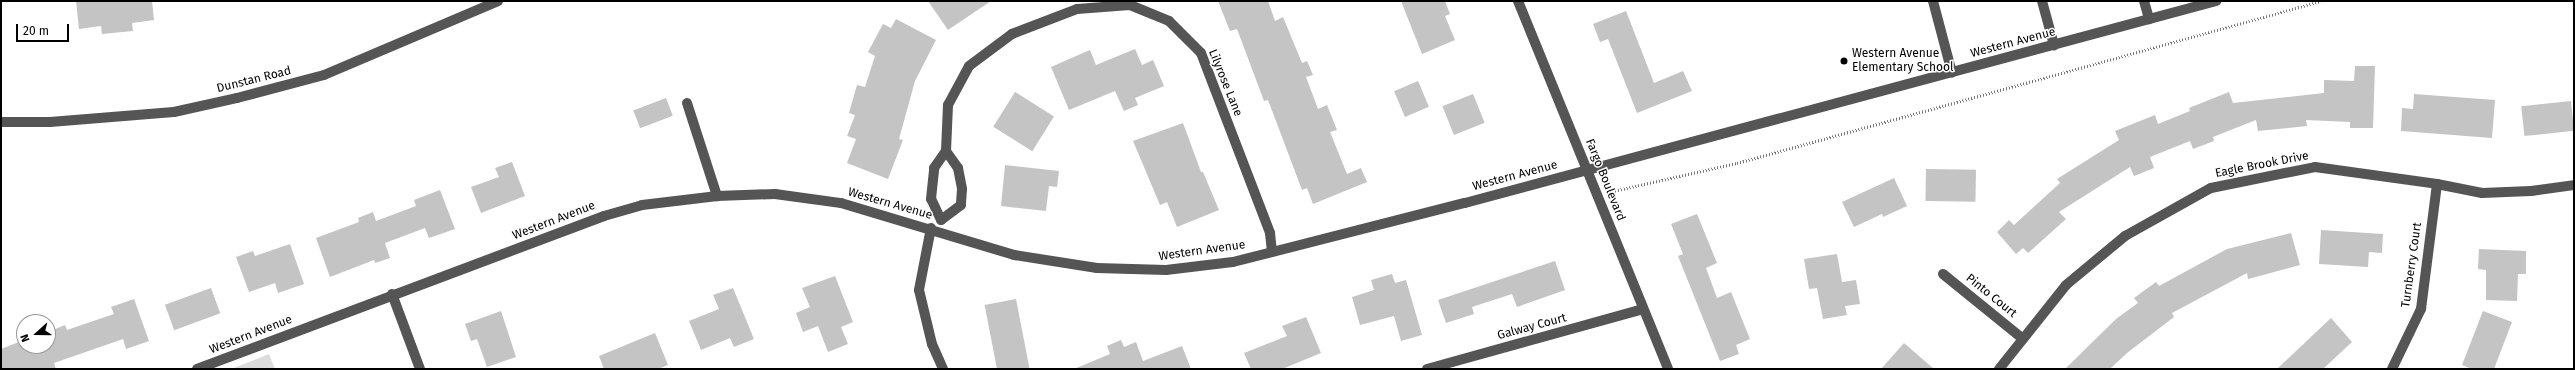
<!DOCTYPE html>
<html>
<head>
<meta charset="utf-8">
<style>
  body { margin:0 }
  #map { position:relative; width:2575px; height:370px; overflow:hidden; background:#fff; font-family:"Fira Sans",sans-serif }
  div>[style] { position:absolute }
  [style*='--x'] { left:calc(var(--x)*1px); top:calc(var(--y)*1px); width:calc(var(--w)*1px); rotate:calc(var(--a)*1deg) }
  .green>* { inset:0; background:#dcdcdc }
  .building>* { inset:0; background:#c4c4c4; transform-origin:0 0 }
  .path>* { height:2.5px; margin-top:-1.25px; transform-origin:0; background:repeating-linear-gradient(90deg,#777 0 1px,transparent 0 3px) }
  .minor>* { height:10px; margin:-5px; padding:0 5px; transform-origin:5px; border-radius:5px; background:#555 }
  .dots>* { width:11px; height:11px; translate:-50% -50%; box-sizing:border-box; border:2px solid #fff; border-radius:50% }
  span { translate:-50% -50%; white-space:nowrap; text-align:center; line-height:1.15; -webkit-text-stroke:3px #fff; paint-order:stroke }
  .street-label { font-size:12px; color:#000 }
  .poi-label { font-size:12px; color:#000 }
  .left { translate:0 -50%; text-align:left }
  .frame { position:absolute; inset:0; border:2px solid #000; pointer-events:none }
  .north { position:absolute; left:16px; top:314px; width:40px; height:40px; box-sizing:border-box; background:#fff; border:1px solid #999; border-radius:50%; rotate:249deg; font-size:11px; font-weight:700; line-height:16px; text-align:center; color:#000 }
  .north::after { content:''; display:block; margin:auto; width:14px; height:18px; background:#000; clip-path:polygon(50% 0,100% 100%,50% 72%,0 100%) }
  .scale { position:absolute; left:16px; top:24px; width:53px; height:18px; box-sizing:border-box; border:2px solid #000; border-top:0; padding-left:5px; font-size:12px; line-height:14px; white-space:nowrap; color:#000; -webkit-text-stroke:3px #fff; paint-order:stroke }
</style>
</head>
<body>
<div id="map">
  <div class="green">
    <i style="clip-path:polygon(269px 354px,275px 369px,231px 369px)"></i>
  </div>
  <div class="building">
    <i style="clip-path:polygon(76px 1px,152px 1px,154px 20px,132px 23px,133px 31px,102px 34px,101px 26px,79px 29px)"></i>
    <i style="clip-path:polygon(928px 1px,991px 1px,948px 30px)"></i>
    <i style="clip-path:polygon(1218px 1px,1268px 1px,1275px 21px,1283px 17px,1302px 63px,1307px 61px,1313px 75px,1306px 77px,1318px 109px,1327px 105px,1337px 130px,1330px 132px,1347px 174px,1361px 168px,1367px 182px,1313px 204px,1307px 188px,1302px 190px,1268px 100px,1264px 101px,1237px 29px,1230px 31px)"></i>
    <i style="clip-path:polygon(1401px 1px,1445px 1px,1450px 14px,1445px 16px,1455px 40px,1422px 54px)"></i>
    <i style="clip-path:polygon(1626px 11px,1654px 83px,1683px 71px,1692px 91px,1637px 113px,1608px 39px,1600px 42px,1593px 24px)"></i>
    <i style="clip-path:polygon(896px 19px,936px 40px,915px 81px,899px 139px,903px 140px,888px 179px,847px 163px,856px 139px,847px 136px,855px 115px,849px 113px,857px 85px,865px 87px,875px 56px,868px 52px,883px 24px,891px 28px)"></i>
    <i style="clip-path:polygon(1135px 49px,1142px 65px,1153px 60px,1164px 86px,1135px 98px,1138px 105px,1124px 111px,1115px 91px,1069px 110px,1051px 67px,1090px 50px,1096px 65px)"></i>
    <i style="clip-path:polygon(2355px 66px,2375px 66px,2373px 128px,2350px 128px,2350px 122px,2306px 120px,2307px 126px,2258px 131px,2256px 120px,2213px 137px,2214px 141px,2193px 149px,2190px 141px,2150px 157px,2154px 168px,2134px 176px,2130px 167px,2059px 212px,2066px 219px,2028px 253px,2023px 248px,2016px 254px,1997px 232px,2009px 220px,2014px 225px,2060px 183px,2057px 179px,2119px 140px,2115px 131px,2155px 115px,2158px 124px,2190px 111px,2189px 108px,2229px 92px,2233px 103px,2324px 93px,2324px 80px,2354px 81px)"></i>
    <i style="left:1418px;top:81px;width:28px;height:26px;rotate:67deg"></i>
    <i style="left:1015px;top:92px;width:46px;height:41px;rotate:32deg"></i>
    <i style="left:1473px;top:94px;width:31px;height:33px;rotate:68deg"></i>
    <i style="clip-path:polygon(2414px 94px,2495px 100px,2492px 138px,2401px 131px,2402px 108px,2413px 109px)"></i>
    <i style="left:666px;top:98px;width:19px;height:35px;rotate:69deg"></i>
    <i style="left:2571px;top:101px;width:30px;height:50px;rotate:84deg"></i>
    <i style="clip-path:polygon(1183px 123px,1201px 172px,1203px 172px,1219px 210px,1177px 227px,1167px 202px,1160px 205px,1133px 141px)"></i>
    <i style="clip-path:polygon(512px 162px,525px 196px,481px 213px,471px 187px,499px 177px,495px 168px)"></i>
    <i style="clip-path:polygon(1005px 165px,1059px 171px,1057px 187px,1049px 186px,1046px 211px,1001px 206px)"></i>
    <i style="left:1926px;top:169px;width:50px;height:32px;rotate:1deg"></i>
    <i style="clip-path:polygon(1894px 178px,1907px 206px,1883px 217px,1882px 214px,1854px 227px,1842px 202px)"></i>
    <i style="clip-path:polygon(440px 190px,455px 229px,429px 238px,425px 228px,385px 243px,390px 258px,375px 263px,374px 260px,330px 277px,316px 238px,359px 222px,358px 218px,373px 212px,376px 221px,416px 206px,414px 200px)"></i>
    <i style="clip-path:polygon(1697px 214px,1717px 263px,1706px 268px,1717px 298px,1731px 292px,1750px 339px,1736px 345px,1739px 354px,1720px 361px,1678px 256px,1683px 254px,1671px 224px)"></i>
    <i style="clip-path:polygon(2321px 230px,2383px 234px,2382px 253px,2369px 252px,2368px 267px,2319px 264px)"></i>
    <i style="clip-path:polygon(2291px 233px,2300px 265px,2248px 279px,2247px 273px,2172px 313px,2174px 317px,2127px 353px,2110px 369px,2065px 369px,2116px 319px,2138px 303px,2134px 298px,2156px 282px,2159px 286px,2227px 249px)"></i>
    <i style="clip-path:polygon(290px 244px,304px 284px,278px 293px,275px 283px,249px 292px,236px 257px,253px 251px,255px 256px)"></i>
    <i style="clip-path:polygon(2479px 249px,2526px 251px,2526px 274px,2518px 274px,2517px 301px,2486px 300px,2486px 270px,2478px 269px)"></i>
    <i style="clip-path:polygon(1837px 254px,1842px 282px,1856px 280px,1860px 304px,1845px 306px,1847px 315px,1823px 319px,1817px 288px,1809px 289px,1804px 259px)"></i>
    <i style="clip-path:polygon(1555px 261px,1565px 290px,1517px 307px,1512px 294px,1472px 307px,1474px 314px,1446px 323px,1438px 300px)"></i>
    <i style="clip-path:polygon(1392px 274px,1395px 283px,1406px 280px,1422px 335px,1401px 341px,1394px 316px,1360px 325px,1352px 297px,1374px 290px,1371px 280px)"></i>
    <i style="clip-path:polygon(835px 276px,853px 322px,841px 327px,848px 344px,828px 352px,818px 326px,803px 332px,796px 313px,810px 307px,802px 288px)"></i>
    <i style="left:211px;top:288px;width:27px;height:49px;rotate:70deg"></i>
    <i style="clip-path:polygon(733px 288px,754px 339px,734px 347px,730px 338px,701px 350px,689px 321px,719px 309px,713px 295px)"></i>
    <i style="clip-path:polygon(134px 299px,149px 341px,126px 349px,123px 339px,54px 363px,56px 369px,1px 369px,1px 349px,24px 340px,24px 346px,48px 346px,48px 332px,65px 325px,67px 330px,114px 314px,111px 307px)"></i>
    <i style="left:1016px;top:299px;width:71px;height:32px;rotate:79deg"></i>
    <i style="clip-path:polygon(501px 311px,516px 357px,487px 367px,477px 339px,471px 341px,465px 324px)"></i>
    <i style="clip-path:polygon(2483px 311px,2512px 322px,2494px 369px,2472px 369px,2462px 365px)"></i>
    <i style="clip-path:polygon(1306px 317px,1321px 353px,1282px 369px,1251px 369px,1244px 353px,1287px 336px,1282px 326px)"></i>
    <i style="clip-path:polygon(2331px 318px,2352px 342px,2323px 369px,2277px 369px)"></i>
    <i style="clip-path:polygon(655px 333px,668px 365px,658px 369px,604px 369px,599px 356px)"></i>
    <i style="clip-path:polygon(1121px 340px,1124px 347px,1136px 342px,1143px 361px,1182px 346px,1191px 369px,1074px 369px,1110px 354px,1107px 346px)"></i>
    <i style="clip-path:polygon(1904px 343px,1934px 369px,1881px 369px)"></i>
  </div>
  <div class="path">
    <i style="--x:1609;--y:192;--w:131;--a:-12.8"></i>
    <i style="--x:1737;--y:163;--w:606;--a:-15.5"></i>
  </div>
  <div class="minor">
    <i style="--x:1518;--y:1;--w:397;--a:67.8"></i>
    <i style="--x:1933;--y:1;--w:74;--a:75.2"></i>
    <i style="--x:2042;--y:1;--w:46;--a:74.7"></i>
    <i style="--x:2144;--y:1;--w:19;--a:74"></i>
    <i style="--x:687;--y:103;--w:98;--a:72.1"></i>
    <i style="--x:1;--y:122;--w:49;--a:0"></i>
    <i style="--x:50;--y:122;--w:124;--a:-4.6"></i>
    <i style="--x:174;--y:112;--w:65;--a:-12.5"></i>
    <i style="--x:237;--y:98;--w:90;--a:-14.8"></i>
    <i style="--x:324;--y:75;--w:189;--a:-23"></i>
    <i style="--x:946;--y:151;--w:46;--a:-87.5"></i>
    <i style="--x:948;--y:105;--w:44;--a:-61.7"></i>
    <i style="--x:969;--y:66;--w:54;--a:-36.7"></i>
    <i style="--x:1012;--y:34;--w:70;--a:-21"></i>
    <i style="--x:1077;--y:9;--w:53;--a:-4.3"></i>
    <i style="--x:1130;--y:5;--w:42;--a:22.3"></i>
    <i style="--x:1169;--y:21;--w:45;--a:45"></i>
    <i style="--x:1201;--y:53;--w:193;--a:69"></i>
    <i style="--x:1270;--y:233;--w:19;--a:84"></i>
    <i style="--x:946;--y:151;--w:21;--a:55"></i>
    <i style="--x:958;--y:168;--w:21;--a:79"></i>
    <i style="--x:962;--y:189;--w:16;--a:94"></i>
    <i style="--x:961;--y:205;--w:25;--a:143"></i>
    <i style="--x:941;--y:220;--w:23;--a:-115"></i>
    <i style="--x:931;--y:199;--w:31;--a:-84"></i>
    <i style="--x:934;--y:168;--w:21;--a:-55"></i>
    <i style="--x:931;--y:228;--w:63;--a:101"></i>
    <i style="--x:919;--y:290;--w:56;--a:76.5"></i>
    <i style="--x:932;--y:344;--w:27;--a:66"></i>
    <i style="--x:1943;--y:274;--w:103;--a:39.1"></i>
    <i style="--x:392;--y:294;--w:80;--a:69.5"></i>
    <i style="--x:197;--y:369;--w:435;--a:-20.6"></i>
    <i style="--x:604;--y:216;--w:40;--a:-16"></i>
    <i style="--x:642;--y:205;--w:76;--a:-6.8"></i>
    <i style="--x:717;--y:196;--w:58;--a:-2"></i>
    <i style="--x:775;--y:194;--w:67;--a:7.8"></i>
    <i style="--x:841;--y:203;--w:181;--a:16.7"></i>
    <i style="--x:1014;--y:255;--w:84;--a:8.9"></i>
    <i style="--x:1097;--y:268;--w:69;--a:1.7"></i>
    <i style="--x:1166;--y:270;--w:67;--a:-6.8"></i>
    <i style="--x:1233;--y:262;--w:239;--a:-14.3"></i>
    <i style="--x:1465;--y:203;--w:778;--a:-15.05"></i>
    <i style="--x:1427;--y:369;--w:224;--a:-15.5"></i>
    <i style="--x:1999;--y:369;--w:107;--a:-51.4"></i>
    <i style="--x:2066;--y:285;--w:77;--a:-39.7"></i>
    <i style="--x:2125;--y:236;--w:98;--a:-29.2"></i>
    <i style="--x:2211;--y:188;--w:106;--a:-11.4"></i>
    <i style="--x:2315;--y:167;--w:123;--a:7.9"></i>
    <i style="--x:2437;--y:184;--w:46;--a:11.3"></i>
    <i style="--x:2482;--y:193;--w:49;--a:-2.3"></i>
    <i style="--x:2531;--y:191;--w:43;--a:-7.9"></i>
    <i style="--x:2392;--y:369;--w:67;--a:-64.2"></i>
    <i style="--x:2421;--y:309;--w:126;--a:-82.7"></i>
  </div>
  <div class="dots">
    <i style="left:1844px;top:61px;background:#000"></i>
  </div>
  <div class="street-label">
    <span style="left:2013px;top:43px;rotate:-15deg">Western Avenue</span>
    <span style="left:254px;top:80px;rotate:-14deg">Dunstan Road</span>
    <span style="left:1225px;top:83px;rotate:68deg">Lilyrose Lane</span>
    <span style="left:2262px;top:165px;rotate:-11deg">Eagle Brook Drive</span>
    <span style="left:1515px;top:176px;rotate:-15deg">Western Avenue</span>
    <span style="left:1605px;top:180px;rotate:68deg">Fargo Boulevard</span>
    <span style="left:890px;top:204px;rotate:16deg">Western Avenue</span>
    <span style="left:554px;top:221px;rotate:-21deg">Western Avenue</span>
    <span style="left:1202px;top:251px;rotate:-8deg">Western Avenue</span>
    <span style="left:2412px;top:265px;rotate:-82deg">Turnberry Court</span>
    <span style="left:1991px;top:296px;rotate:39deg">Pinto Court</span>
    <span style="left:1532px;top:327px;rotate:-15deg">Galway Court</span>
    <span style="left:251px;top:335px;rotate:-21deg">Western Avenue</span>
  </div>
  <div class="poi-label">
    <span class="left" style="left:1852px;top:61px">Western Avenue<br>Elementary School</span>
  </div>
  <div class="frame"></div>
  <div class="north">N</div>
  <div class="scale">20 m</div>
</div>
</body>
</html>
